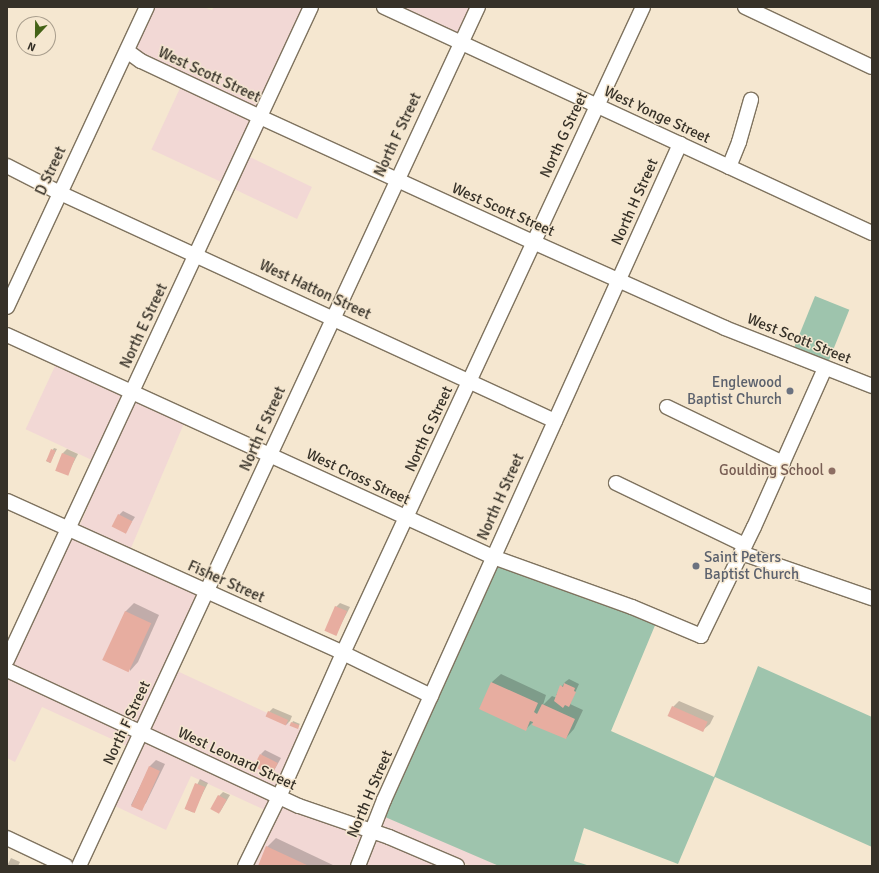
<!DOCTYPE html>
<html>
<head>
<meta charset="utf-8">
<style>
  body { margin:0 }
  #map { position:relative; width:879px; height:873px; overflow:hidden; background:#f5e7d0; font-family:Signika,sans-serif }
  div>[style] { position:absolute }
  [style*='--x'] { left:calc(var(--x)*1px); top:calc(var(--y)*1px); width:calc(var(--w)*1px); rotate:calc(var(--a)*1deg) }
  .commercial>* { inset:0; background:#f2d8d5; transform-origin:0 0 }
  .green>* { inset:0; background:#9ec4ad; transform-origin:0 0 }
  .shadow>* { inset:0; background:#0003; transform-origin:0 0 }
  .building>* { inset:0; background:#e7ada0; transform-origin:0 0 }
  .roads { filter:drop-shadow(1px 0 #7f735f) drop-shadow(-1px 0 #7f735f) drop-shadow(0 1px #7f735f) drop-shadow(0 -1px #7f735f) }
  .minor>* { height:14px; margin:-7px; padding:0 7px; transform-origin:7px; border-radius:7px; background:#fff }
  .dots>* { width:11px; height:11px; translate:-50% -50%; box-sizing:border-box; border:2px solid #f5e7d0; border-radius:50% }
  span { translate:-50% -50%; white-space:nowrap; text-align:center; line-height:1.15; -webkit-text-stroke:3px #f5e7d0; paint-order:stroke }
  .street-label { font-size:15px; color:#363128 }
  .worship-label { font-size:15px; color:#5b616d }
  .right { translate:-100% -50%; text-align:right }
  .left { translate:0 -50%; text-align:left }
  .education-label { font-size:15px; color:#785e54 }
  .frame { position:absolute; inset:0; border:8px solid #363128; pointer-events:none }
  .north { position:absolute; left:16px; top:16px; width:40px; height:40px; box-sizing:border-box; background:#f5e7d0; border:1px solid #a99e8d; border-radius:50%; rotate:202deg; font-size:11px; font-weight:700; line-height:16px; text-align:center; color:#363128 }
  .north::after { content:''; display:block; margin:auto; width:14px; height:18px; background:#446216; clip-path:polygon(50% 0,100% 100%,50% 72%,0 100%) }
</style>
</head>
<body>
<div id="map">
  <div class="commercial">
    <i style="clip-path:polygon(152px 7px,203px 7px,212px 10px,214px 7px,306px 7px,258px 110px,143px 56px,133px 49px)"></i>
    <i style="clip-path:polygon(397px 7px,472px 7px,458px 35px)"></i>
    <i style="left:181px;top:86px;width:80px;height:70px;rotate:25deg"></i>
    <i style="clip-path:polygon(262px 124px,265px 126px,250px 157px,312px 187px,297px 219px,232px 188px)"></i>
    <i style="left:56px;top:364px;width:76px;height:72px;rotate:25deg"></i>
    <i style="left:133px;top:400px;width:56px;height:140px;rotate:23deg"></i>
    <i style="left:70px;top:536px;width:143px;height:144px;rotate:24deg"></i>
    <i style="left:175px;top:670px;width:142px;height:66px;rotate:25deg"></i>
    <i style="clip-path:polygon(7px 677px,134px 736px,129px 747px,42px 707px,15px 762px,7px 758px)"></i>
    <i style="clip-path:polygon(143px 740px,273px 800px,267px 811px,191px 776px,166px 830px,113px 805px)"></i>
    <i style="clip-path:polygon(281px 804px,365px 835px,352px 866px,251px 866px)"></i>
    <i style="clip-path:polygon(385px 817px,411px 827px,499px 866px,471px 866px,378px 828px)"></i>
    <i style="clip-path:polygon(374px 838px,444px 866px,363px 866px)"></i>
  </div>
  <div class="green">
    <i style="left:815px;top:296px;width:37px;height:58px;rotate:22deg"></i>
    <i style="clip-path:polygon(495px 564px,656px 623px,611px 731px,714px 777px,758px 666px,872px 717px,872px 847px,715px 777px,678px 864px,584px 828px,574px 861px,590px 866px,499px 866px,385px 817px,386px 806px)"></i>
  </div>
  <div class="shadow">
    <i style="clip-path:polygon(54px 448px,57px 449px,50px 463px,46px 461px)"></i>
    <i style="clip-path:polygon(67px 449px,78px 454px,67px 475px,63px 453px)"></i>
    <i style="clip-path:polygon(123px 511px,135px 517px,125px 532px,119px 515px)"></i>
    <i style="clip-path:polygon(134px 603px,159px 615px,138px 662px,130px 671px,125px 612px)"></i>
    <i style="clip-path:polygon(340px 603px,350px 607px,336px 634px,336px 607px)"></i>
    <i style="clip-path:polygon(501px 674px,546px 695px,543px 705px,552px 696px,557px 698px,556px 695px,565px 682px,569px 679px,579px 684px,570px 704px,583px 710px,574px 729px,566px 738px,532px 723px,526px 729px,480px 708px,492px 682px)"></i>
    <i style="clip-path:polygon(679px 701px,714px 716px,710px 724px,703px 730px,673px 707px)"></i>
    <i style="clip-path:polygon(273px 708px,292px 716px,290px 721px,286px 725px,269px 712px)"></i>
    <i style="clip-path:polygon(293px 721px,300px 724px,298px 726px,292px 723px)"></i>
    <i style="clip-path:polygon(265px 750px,281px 758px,272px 774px,261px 754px)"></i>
    <i style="clip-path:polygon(156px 760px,165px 764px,146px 803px,140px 809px,131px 805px,150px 766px)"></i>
    <i style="left:200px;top:779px;width:9px;height:33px;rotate:27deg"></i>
    <i style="clip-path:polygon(223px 792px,230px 795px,220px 812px,219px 796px)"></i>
    <i style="clip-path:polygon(276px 838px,335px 866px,259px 866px,267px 847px)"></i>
    <i style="clip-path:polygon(11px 858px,20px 862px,18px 866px,7px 866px)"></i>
  </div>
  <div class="building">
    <i style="left:51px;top:449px;width:5px;height:13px;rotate:22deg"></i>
    <i style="left:62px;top:453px;width:14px;height:19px;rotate:21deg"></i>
    <i style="left:118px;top:514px;width:16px;height:14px;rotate:27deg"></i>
    <i style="left:335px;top:606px;width:13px;height:27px;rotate:23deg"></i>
    <i style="left:125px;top:611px;width:29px;height:54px;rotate:25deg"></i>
    <i style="clip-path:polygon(491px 682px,538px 703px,534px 712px,537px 714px,542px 704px,575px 719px,566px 739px,532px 725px,533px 722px,530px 721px,526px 731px,479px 709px)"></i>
    <i style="clip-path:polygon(564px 683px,575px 688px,574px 691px,576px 692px,569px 707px,565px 705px,563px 708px,554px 701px,560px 685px,563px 687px)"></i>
    <i style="left:672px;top:706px;width:39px;height:11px;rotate:24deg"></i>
    <i style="left:268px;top:711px;width:22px;height:6px;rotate:24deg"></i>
    <i style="left:291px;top:722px;width:9px;height:4px;rotate:21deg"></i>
    <i style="left:260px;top:754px;width:20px;height:14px;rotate:27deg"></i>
    <i style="left:149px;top:766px;width:12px;height:44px;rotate:24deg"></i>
    <i style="left:195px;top:783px;width:11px;height:28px;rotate:22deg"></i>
    <i style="left:218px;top:795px;width:10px;height:16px;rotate:29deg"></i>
    <i style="clip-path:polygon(266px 846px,309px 866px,258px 866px)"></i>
  </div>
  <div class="roads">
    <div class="minor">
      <i style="--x:384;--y:7;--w:538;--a:24.85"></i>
      <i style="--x:745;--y:7;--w:140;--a:25.3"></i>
      <i style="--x:127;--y:51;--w:17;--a:36"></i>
      <i style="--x:141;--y:61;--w:132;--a:25.2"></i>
      <i style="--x:260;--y:117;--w:300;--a:24.6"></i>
      <i style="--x:533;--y:242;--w:210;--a:24.1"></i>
      <i style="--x:725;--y:328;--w:158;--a:21.5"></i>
      <i style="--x:7;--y:166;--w:59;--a:27"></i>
      <i style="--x:60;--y:193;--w:545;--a:24.73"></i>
      <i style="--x:729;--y:167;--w:27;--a:-68"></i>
      <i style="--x:739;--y:142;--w:44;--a:-74.1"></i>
      <i style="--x:7;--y:307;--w:331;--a:-65"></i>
      <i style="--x:7;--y:335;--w:534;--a:24.55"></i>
      <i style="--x:493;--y:557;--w:148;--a:19.8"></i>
      <i style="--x:632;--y:607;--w:75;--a:22.8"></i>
      <i style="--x:701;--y:636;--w:121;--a:-64.1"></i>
      <i style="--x:754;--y:527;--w:174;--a:-65.9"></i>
      <i style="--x:667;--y:407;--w:129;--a:25.8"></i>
      <i style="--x:616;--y:483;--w:143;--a:25.7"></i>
      <i style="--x:7;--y:501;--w:369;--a:24.3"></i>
      <i style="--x:343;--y:653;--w:98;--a:26"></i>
      <i style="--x:741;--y:553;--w:139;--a:19"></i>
      <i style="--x:7;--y:660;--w:720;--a:-65.04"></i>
      <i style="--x:7;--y:670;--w:322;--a:25"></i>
      <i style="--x:299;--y:806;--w:95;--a:19"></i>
      <i style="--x:389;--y:837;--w:74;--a:23.1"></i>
      <i style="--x:7;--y:838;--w:65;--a:25.4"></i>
      <i style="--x:79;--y:866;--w:947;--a:-65.09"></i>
      <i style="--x:245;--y:866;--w:77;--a:-63.8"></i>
      <i style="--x:279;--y:797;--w:158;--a:-66"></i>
      <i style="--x:343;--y:653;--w:712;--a:-65.09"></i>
      <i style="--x:358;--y:866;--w:71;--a:-68.5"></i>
      <i style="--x:384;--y:800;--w:720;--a:-65.71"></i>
    </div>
  </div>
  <div class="dots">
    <i style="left:790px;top:391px;background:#6b7280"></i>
    <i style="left:832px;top:471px;background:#8d6e63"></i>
    <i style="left:696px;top:566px;background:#6b7280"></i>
  </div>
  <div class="street-label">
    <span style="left:209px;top:75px;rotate:25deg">West Scott Street</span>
    <span style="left:657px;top:115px;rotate:25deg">West Yonge Street</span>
    <span style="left:398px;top:135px;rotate:-65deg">North F Street</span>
    <span style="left:564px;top:135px;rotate:-65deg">North G Street</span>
    <span style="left:51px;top:171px;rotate:-65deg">D Street</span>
    <span style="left:635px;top:202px;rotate:-66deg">North H Street</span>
    <span style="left:503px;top:210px;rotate:24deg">West Scott Street</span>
    <span style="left:315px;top:290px;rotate:25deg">West Hatton Street</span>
    <span style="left:144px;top:326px;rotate:-65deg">North E Street</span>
    <span style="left:799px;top:339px;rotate:22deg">West Scott Street</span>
    <span style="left:263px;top:429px;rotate:-66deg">North F Street</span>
    <span style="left:429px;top:429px;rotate:-65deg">North G Street</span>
    <span style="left:358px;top:477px;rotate:25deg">West Cross Street</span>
    <span style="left:501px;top:497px;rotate:-66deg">North H Street</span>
    <span style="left:226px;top:582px;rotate:24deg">Fisher Street</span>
    <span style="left:127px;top:723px;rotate:-65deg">North F Street</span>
    <span style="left:237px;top:759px;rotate:25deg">West Leonard Street</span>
    <span style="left:370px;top:794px;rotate:-67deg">North H Street</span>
  </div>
  <div class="worship-label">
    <span class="right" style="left:782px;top:391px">Englewood<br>Baptist Church</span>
    <span class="left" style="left:704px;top:566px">Saint Peters<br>Baptist Church</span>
  </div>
  <div class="education-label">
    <span class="right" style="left:824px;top:471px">Goulding School</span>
  </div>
  <div class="frame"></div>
  <div class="north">N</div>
</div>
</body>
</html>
